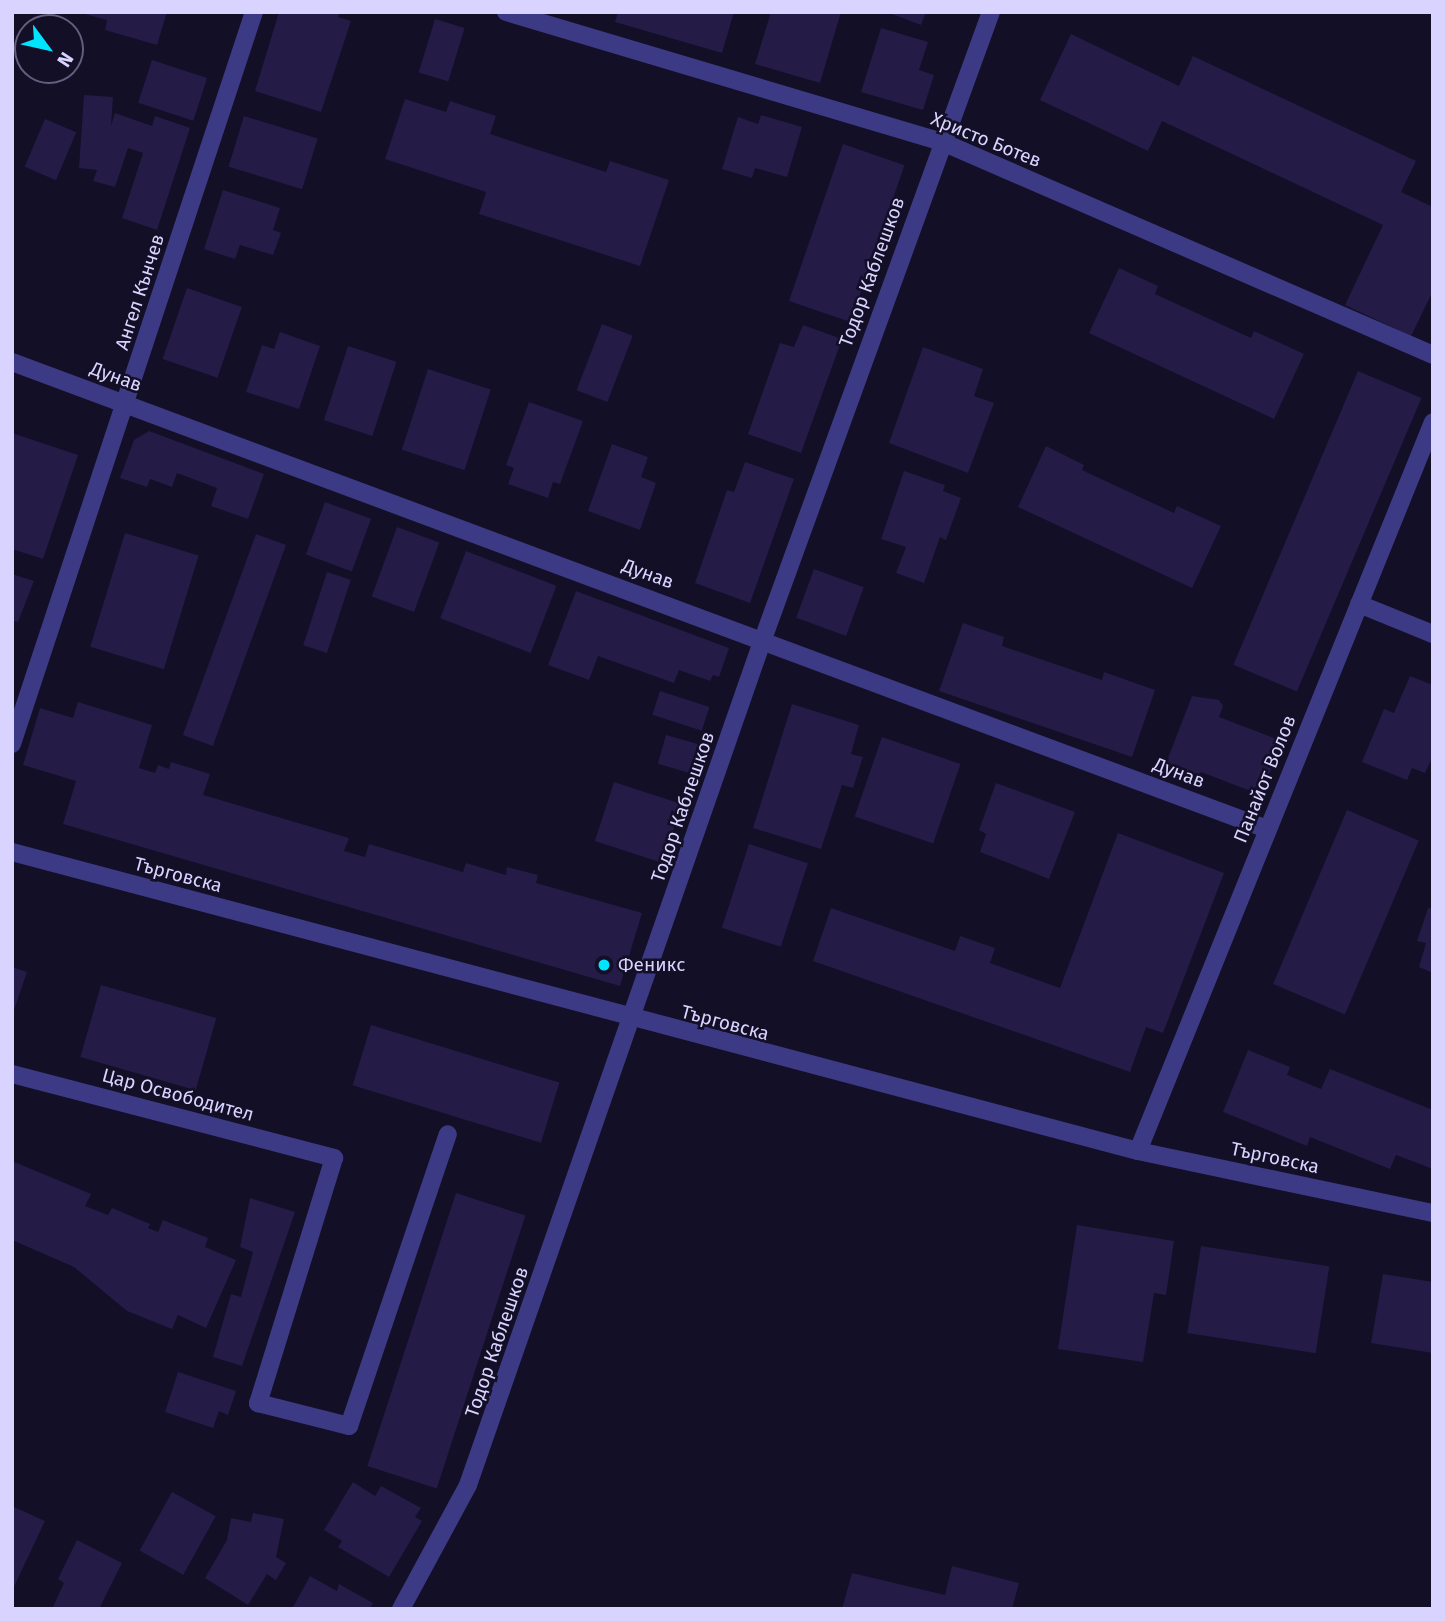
<!DOCTYPE html>
<html>
<head>
<meta charset="utf-8">
<style>
  body { margin:0 }
  #map { position:relative; width:1445px; height:1621px; overflow:hidden; background:#130f26; font-family:"Fira Sans",sans-serif }
  div>[style] { position:absolute }
  [style*='--x'] { left:calc(var(--x)*1px); top:calc(var(--y)*1px); width:calc(var(--w)*1px); rotate:calc(var(--a)*1deg) }
  .building>* { inset:0; background:#241b47; transform-origin:0 0 }
  .minor>* { height:18px; margin:-9px; padding:0 9px; transform-origin:9px; border-radius:9px; background:#3d3a85 }
  .dots>* { width:19px; height:19px; translate:-50% -50%; box-sizing:border-box; border:4px solid #130f26; border-radius:50% }
  span { translate:-50% -50%; white-space:nowrap; text-align:center; line-height:1.15; -webkit-text-stroke:5px #130f26; paint-order:stroke }
  .street-label { font-size:19px; color:#d9d4ff }
  .poi-label { font-size:19px; color:#d9d4ff }
  .left { translate:0 -50%; text-align:left }
  .frame { position:absolute; inset:0; border:14px solid #d9d4ff; pointer-events:none }
  .north { position:absolute; left:14px; top:14px; width:70px; height:70px; box-sizing:border-box; background:#130f26; border:2px solid #625e7d; border-radius:50%; rotate:123deg; font-size:19px; font-weight:700; line-height:28px; text-align:center; color:#d9d4ff }
  .north::after { content:''; display:block; margin:auto; width:24px; height:32px; background:#00e5ff; clip-path:polygon(50% 0,100% 100%,50% 72%,0 100%) }
</style>
</head>
<body>
<div id="map">
  <div class="building">
    <i style="clip-path:polygon(167px 12px,157px 45px,105px 30px,107px 20px,81px 13px)"></i>
    <i style="clip-path:polygon(279px 12px,340px 12px,338px 17px,351px 21px,321px 112px,255px 91px)"></i>
    <i style="clip-path:polygon(618px 12px,734px 12px,722px 53px,615px 22px)"></i>
    <i style="clip-path:polygon(771px 12px,841px 12px,820px 83px,755px 64px)"></i>
    <i style="clip-path:polygon(887px 12px,926px 12px,921px 25px)"></i>
    <i style="left:435px;top:19px;width:31px;height:56px;rotate:17deg"></i>
    <i style="clip-path:polygon(881px 28px,928px 42px,919px 70px,934px 75px,923px 110px,861px 92px)"></i>
    <i style="clip-path:polygon(1071px 34px,1179px 86px,1193px 56px,1416px 161px,1401px 192px,1433px 207px,1433px 291px,1411px 336px,1345px 305px,1383px 225px,1162px 121px,1148px 151px,1040px 100px)"></i>
    <i style="left:152px;top:60px;width:58px;height:45px;rotate:18deg"></i>
    <i style="clip-path:polygon(84px 95px,113px 97px,111px 126px,115px 113px,152px 126px,155px 116px,190px 128px,157px 230px,122px 218px,143px 153px,128px 148px,115px 187px,93px 181px,97px 170px,79px 168px)"></i>
    <i style="clip-path:polygon(405px 99px,446px 112px,450px 101px,496px 116px,490px 134px,606px 172px,610px 161px,669px 180px,640px 266px,479px 214px,486px 192px,385px 159px)"></i>
    <i style="clip-path:polygon(761px 115px,802px 127px,787px 177px,755px 168px,752px 178px,722px 169px,738px 117px,758px 124px)"></i>
    <i style="left:244px;top:116px;width:77px;height:53px;rotate:17deg"></i>
    <i style="left:45px;top:119px;width:34px;height:52px;rotate:23deg"></i>
    <i style="left:843px;top:144px;width:65px;height:166px;rotate:19deg"></i>
    <i style="clip-path:polygon(223px 190px,280px 208px,273px 230px,281px 233px,273px 255px,240px 245px,235px 259px,204px 249px)"></i>
    <i style="clip-path:polygon(1119px 268px,1158px 286px,1155px 294px,1251px 338px,1254px 331px,1304px 354px,1274px 419px,1089px 333px)"></i>
    <i style="left:187px;top:288px;width:58px;height:75px;rotate:19deg"></i>
    <i style="left:602px;top:324px;width:33px;height:71px;rotate:21deg"></i>
    <i style="clip-path:polygon(803px 325px,842px 339px,801px 453px,748px 434px,780px 343px,794px 347px)"></i>
    <i style="clip-path:polygon(280px 332px,320px 346px,299px 409px,246px 392px,262px 345px,274px 349px)"></i>
    <i style="left:348px;top:346px;width:51px;height:78px;rotate:18deg"></i>
    <i style="clip-path:polygon(923px 347px,983px 369px,974px 396px,994px 403px,968px 473px,889px 443px)"></i>
    <i style="left:428px;top:369px;width:66px;height:85px;rotate:18deg"></i>
    <i style="left:1358px;top:371px;width:69px;height:319px;rotate:23deg"></i>
    <i style="clip-path:polygon(529px 402px,583px 421px,560px 484px,553px 482px,548px 498px,508px 484px,514px 468px,506px 465px)"></i>
    <i style="clip-path:polygon(149px 431px,264px 474px,248px 519px,211px 506px,217px 488px,177px 473px,172px 487px,150px 479px,147px 487px,120px 478px,134px 440px)"></i>
    <i style="clip-path:polygon(12px 433px,78px 455px,43px 559px,12px 549px)"></i>
    <i style="clip-path:polygon(612px 444px,648px 457px,641px 477px,656px 483px,640px 530px,588px 511px)"></i>
    <i style="clip-path:polygon(1046px 446px,1084px 465px,1082px 470px,1174px 513px,1177px 506px,1221px 526px,1192px 588px,1018px 507px)"></i>
    <i style="clip-path:polygon(745px 462px,794px 479px,750px 603px,695px 583px,727px 490px,734px 492px)"></i>
    <i style="clip-path:polygon(904px 471px,945px 485px,943px 491px,961px 498px,946px 540px,940px 537px,924px 583px,896px 573px,906px 547px,881px 539px)"></i>
    <i style="left:325px;top:502px;width:49px;height:56px;rotate:20deg"></i>
    <i style="left:397px;top:527px;width:45px;height:74px;rotate:20deg"></i>
    <i style="left:125px;top:533px;width:77px;height:119px;rotate:17deg"></i>
    <i style="left:256px;top:534px;width:32px;height:214px;rotate:20deg"></i>
    <i style="left:466px;top:551px;width:97px;height:72px;rotate:21deg"></i>
    <i style="left:814px;top:569px;width:53px;height:52px;rotate:20deg"></i>
    <i style="left:327px;top:572px;width:25px;height:77px;rotate:18deg"></i>
    <i style="clip-path:polygon(12px 574px,34px 581px,18px 622px,12px 620px)"></i>
    <i style="clip-path:polygon(576px 591px,729px 648px,719px 677px,713px 675px,710px 681px,679px 670px,674px 683px,598px 656px,589px 680px,548px 665px)"></i>
    <i style="clip-path:polygon(963px 623px,1004px 637px,1002px 646px,1102px 680px,1104px 672px,1155px 690px,1132px 757px,939px 691px)"></i>
    <i style="clip-path:polygon(1410px 676px,1433px 685px,1433px 756px,1425px 773px,1412px 768px,1407px 780px,1362px 762px,1384px 709px,1394px 713px)"></i>
    <i style="left:660px;top:691px;width:52px;height:25px;rotate:18deg"></i>
    <i style="clip-path:polygon(1192px 696px,1219px 700px,1223px 706px,1219px 717px,1282px 741px,1261px 795px,1201px 772px,1198px 779px,1165px 766px)"></i>
    <i style="clip-path:polygon(78px 702px,152px 725px,139px 768px,155px 773px,158px 765px,169px 769px,171px 762px,210px 774px,203px 795px,349px 838px,344px 851px,365px 857px,369px 844px,463px 872px,466px 863px,506px 875px,507px 867px,538px 875px,536px 883px,642px 913px,620px 986px,63px 824px,76px 781px,23px 765px,40px 708px,73px 718px)"></i>
    <i style="clip-path:polygon(792px 704px,859px 725px,851px 754px,863px 757px,853px 788px,842px 785px,821px 849px,753px 828px)"></i>
    <i style="left:666px;top:735px;width:33px;height:30px;rotate:16deg"></i>
    <i style="left:882px;top:737px;width:83px;height:84px;rotate:19deg"></i>
    <i style="left:614px;top:782px;width:71px;height:62px;rotate:18deg"></i>
    <i style="clip-path:polygon(996px 783px,1075px 812px,1049px 879px,980px 852px,986px 834px,979px 830px)"></i>
    <i style="left:1347px;top:810px;width:78px;height:189px;rotate:23deg"></i>
    <i style="clip-path:polygon(1118px 833px,1224px 873px,1163px 1033px,1146px 1027px,1130px 1072px,813px 961px,831px 908px,955px 951px,960px 936px,995px 948px,990px 963px,1060px 988px)"></i>
    <i style="left:749px;top:844px;width:62px;height:88px;rotate:18deg"></i>
    <i style="clip-path:polygon(1428px 908px,1433px 909px,1433px 973px,1419px 967px,1426px 943px,1417px 941px)"></i>
    <i style="clip-path:polygon(12px 967px,27px 972px,13px 1013px,12px 1013px)"></i>
    <i style="left:101px;top:985px;width:120px;height:75px;rotate:16deg"></i>
    <i style="left:371px;top:1025px;width:197px;height:63px;rotate:17deg"></i>
    <i style="clip-path:polygon(1248px 1050px,1290px 1067px,1287px 1075px,1321px 1089px,1330px 1069px,1433px 1110px,1433px 1169px,1396px 1155px,1390px 1169px,1310px 1137px,1307px 1146px,1223px 1112px)"></i>
    <i style="clip-path:polygon(12px 1161px,91px 1194px,85px 1206px,108px 1215px,112px 1208px,150px 1224px,148px 1228px,158px 1232px,163px 1220px,208px 1238px,205px 1247px,236px 1260px,206px 1328px,178px 1315px,172px 1329px,127px 1311px,74px 1267px,12px 1240px)"></i>
    <i style="left:456px;top:1193px;width:73px;height:287px;rotate:18deg"></i>
    <i style="clip-path:polygon(250px 1198px,295px 1212px,242px 1366px,213px 1357px,231px 1294px,241px 1297px,253px 1252px,240px 1247px)"></i>
    <i style="clip-path:polygon(1077px 1225px,1174px 1241px,1166px 1295px,1154px 1293px,1143px 1362px,1058px 1349px)"></i>
    <i style="left:1201px;top:1246px;width:130px;height:88px;rotate:9deg"></i>
    <i style="clip-path:polygon(1383px 1274px,1433px 1282px,1433px 1353px,1371px 1343px)"></i>
    <i style="clip-path:polygon(178px 1372px,236px 1391px,228px 1415px,219px 1411px,213px 1428px,165px 1412px)"></i>
    <i style="clip-path:polygon(353px 1482px,375px 1496px,381px 1486px,421px 1508px,415px 1517px,422px 1521px,389px 1577px,338px 1547px,342px 1541px,324px 1530px)"></i>
    <i style="left:172px;top:1492px;width:50px;height:67px;rotate:29deg"></i>
    <i style="clip-path:polygon(12px 1506px,45px 1521px,12px 1591px)"></i>
    <i style="clip-path:polygon(253px 1513px,284px 1519px,276px 1557px,286px 1563px,276px 1580px,267px 1574px,248px 1605px,205px 1578px,227px 1540px,231px 1518px,251px 1522px)"></i>
    <i style="clip-path:polygon(77px 1540px,122px 1563px,99px 1609px,52px 1609px,64px 1583px,58px 1579px)"></i>
    <i style="clip-path:polygon(952px 1566px,1019px 1583px,1012px 1609px,842px 1609px,852px 1573px,945px 1595px)"></i>
    <i style="clip-path:polygon(310px 1576px,337px 1591px,339px 1584px,373px 1603px,370px 1609px,292px 1609px)"></i>
  </div>
  <div class="minor">
    <i style="--x:506;--y:12;--w:453;--a:16.6"></i>
    <i style="--x:940;--y:141;--w:537;--a:23.46"></i>
    <i style="--x:12;--y:362;--w:1339;--a:20.41"></i>
    <i style="--x:1359;--y:604;--w:80;--a:22.1"></i>
    <i style="--x:12;--y:744;--w:771;--a:-71.71"></i>
    <i style="--x:12;--y:852;--w:1165;--a:14.87"></i>
    <i style="--x:1138;--y:1151;--w:301;--a:11.9"></i>
    <i style="--x:12;--y:1074;--w:333;--a:14.6"></i>
    <i style="--x:334;--y:1158;--w:257;--a:107.2"></i>
    <i style="--x:258;--y:1403;--w:94;--a:14.2"></i>
    <i style="--x:349;--y:1426;--w:308;--a:-71.3"></i>
    <i style="--x:1138;--y:1151;--w:786;--a:-67.97"></i>
    <i style="--x:401;--y:1609;--w:141;--a:-61.6"></i>
    <i style="--x:468;--y:1485;--w:896;--a:-70.78"></i>
    <i style="--x:763;--y:639;--w:667;--a:-70.02"></i>
  </div>
  <div class="dots">
    <i style="left:604px;top:965px;background:#00e5ff"></i>
  </div>
  <div class="street-label">
    <span style="left:986px;top:140px;rotate:22deg">Христо Ботев</span>
    <span style="left:872px;top:272px;rotate:-70deg">Тодор Каблешков</span>
    <span style="left:140px;top:292px;rotate:-72deg">Ангел Кънчев</span>
    <span style="left:116px;top:377px;rotate:20deg">Дунав</span>
    <span style="left:648px;top:574px;rotate:20deg">Дунав</span>
    <span style="left:1179px;top:773px;rotate:21deg">Дунав</span>
    <span style="left:1265px;top:779px;rotate:-68deg">Панайот Волов</span>
    <span style="left:683px;top:807px;rotate:-71deg">Тодор Каблешков</span>
    <span style="left:178px;top:875px;rotate:15deg">Търговска</span>
    <span style="left:725px;top:1023px;rotate:15deg">Търговска</span>
    <span style="left:178px;top:1095px;rotate:15deg">Цар Освободител</span>
    <span style="left:1275px;top:1158px;rotate:12deg">Търговска</span>
    <span style="left:497px;top:1342px;rotate:-71deg">Тодор Каблешков</span>
  </div>
  <div class="poi-label">
    <span class="left" style="left:618px;top:965px">Феникс</span>
  </div>
  <div class="frame"></div>
  <div class="north">N</div>
</div>
</body>
</html>
